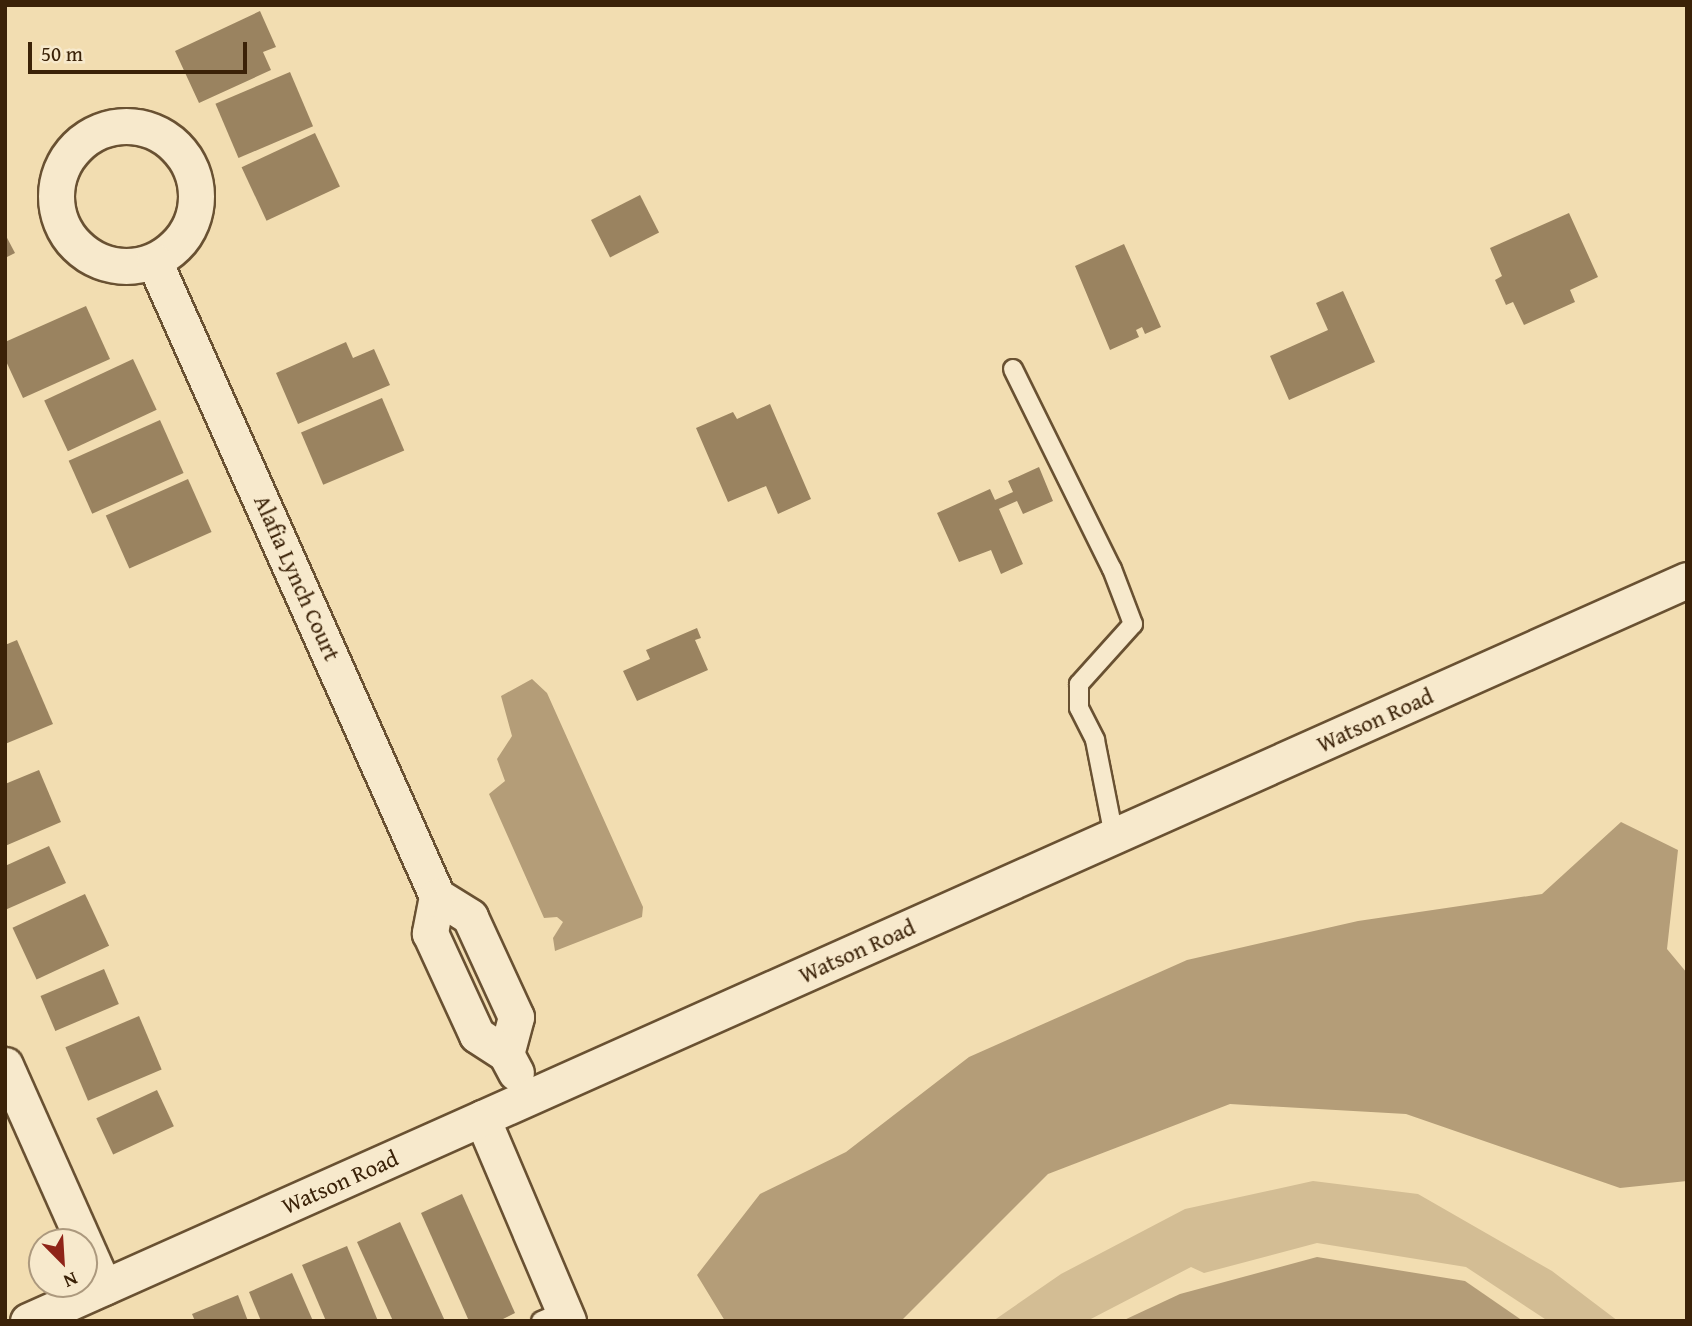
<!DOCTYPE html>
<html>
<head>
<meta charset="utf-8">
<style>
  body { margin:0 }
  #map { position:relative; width:1692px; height:1326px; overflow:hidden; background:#f2ddb1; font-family:"Gentium Book Plus",serif }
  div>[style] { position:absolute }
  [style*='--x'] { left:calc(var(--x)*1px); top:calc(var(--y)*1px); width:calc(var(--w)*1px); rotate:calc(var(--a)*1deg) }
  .green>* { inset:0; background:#d3bd94 }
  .water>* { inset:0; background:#b49d78 }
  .building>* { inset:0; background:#9a8360; transform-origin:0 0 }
  .roads { filter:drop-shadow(2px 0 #695132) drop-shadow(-2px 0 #695132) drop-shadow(0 2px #695132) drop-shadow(0 -2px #695132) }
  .service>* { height:18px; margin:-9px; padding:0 9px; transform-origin:9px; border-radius:9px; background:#f7e9cc }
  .minor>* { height:35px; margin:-17.5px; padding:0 17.5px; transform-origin:17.5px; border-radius:17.5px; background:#f7e9cc }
  .minor>.ring { margin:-17.5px; padding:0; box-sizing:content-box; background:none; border:35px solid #f7e9cc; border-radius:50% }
  span { translate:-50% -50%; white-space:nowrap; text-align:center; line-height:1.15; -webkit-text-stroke:7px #f7e9cc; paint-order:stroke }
  .street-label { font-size:23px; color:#3b2208 }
  .frame { position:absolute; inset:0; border:7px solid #3b2208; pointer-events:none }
  .north { position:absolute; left:28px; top:1228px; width:70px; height:70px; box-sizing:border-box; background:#f7e9cc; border:2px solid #ac997e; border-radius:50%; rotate:156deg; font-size:19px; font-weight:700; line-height:28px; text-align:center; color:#3b2208 }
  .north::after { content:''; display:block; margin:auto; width:24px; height:32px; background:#8f2418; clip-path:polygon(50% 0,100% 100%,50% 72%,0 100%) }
  .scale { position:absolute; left:28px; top:42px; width:219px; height:32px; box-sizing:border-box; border:4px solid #3b2208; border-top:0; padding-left:9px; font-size:21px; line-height:24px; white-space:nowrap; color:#3b2208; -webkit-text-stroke:5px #f7e9cc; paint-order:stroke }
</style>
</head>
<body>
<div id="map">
  <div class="green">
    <i style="clip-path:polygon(1313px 1181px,1418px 1194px,1552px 1271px,1618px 1321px,1548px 1321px,1466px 1267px,1317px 1243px,1204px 1273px,1191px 1267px,1087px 1321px,993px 1321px,1061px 1274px,1185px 1209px)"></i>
  </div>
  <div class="water">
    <i style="clip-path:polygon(532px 679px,547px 693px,643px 907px,642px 917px,555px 951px,553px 938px,563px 922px,557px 917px,544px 918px,489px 794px,505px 781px,497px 759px,512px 736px,501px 696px)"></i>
    <i style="clip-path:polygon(1621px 822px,1678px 850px,1667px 949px,1687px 973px,1687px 1181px,1620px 1188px,1406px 1114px,1230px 1104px,1048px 1174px,901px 1321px,725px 1321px,697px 1275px,760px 1194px,846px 1152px,969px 1057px,1187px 960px,1358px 921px,1542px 894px)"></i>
    <i style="clip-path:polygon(1317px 1257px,1465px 1281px,1523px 1321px,1122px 1321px,1180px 1294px)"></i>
  </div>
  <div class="building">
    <i style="clip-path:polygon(260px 11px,276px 47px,263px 52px,271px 70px,199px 103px,175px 51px)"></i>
    <i style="left:290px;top:72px;width:59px;height:81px;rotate:67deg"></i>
    <i style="left:315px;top:133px;width:59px;height:81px;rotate:65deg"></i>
    <i style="left:640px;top:195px;width:42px;height:55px;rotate:63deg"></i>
    <i style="clip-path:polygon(1569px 213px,1598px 277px,1570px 290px,1575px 302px,1524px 325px,1513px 302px,1506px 305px,1495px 280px,1502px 276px,1490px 248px)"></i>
    <i style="clip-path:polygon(5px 234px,15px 253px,5px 258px)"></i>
    <i style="clip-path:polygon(1124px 244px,1161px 327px,1145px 334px,1142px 327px,1136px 330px,1139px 337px,1110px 350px,1075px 266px)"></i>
    <i style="clip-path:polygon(1343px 291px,1375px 362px,1289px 400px,1270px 356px,1328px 330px,1316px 303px)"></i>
    <i style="clip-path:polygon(86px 306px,110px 359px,23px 398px,5px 359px,5px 342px)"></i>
    <i style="clip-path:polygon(346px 342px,353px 358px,374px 349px,390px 385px,298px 424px,276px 373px)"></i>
    <i style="left:133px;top:359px;width:56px;height:98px;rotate:65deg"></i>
    <i style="left:382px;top:398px;width:57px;height:88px;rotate:67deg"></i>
    <i style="clip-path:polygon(770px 404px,811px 499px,778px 514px,766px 486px,728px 502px,696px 428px,733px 412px,737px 419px)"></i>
    <i style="left:160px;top:420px;width:58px;height:100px;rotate:66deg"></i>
    <i style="clip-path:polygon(1039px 467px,1053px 501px,1023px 514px,1017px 501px,999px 509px,1023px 564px,1001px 574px,991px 550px,959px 562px,937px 513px,990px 489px,995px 500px,1013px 492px,1008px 481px)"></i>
    <i style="left:188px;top:479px;width:58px;height:90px;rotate:66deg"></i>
    <i style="clip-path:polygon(697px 628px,701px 638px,695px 640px,708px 670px,637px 701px,623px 671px,650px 659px,646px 650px)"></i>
    <i style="clip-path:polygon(17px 640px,53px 724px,5px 744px,5px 645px)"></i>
    <i style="clip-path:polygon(39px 770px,61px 822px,5px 846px,5px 784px)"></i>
    <i style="clip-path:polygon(49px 846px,66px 883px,5px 910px,5px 866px)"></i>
    <i style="left:85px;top:894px;width:57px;height:80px;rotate:65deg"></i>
    <i style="left:104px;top:969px;width:38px;height:69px;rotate:67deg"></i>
    <i style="left:139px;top:1016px;width:58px;height:80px;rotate:67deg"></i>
    <i style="left:157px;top:1090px;width:40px;height:67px;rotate:65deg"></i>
    <i style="clip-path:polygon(462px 1194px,515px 1313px,499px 1321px,469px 1321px,421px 1213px)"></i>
    <i style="clip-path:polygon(400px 1222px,445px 1321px,393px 1321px,357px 1242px)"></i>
    <i style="clip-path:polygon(347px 1246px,378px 1321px,326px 1321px,302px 1265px)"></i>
    <i style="clip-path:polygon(292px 1273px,313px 1321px,261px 1321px,249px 1292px)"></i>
    <i style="clip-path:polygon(238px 1295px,248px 1321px,195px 1321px,192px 1314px)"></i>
  </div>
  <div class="roads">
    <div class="service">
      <i style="--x:1013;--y:369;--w:223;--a:63.7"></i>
      <i style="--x:1112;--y:569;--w:59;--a:69.1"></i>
      <i style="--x:1133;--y:624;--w:81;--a:132"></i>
      <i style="--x:1079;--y:684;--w:24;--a:90"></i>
      <i style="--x:1079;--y:708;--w:36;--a:63"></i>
      <i style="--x:1095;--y:740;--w:98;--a:78.8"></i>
      <i style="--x:541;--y:1321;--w:25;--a:-23"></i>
    </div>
    <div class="minor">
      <i class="ring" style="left:56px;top:126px;width:105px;height:105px"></i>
      <i style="--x:154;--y:261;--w:695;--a:65.98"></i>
      <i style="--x:437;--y:896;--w:39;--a:32"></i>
      <i style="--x:470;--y:917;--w:110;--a:65.3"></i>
      <i style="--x:516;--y:1017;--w:38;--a:105"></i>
      <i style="--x:437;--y:896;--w:38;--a:101"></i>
      <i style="--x:430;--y:933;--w:112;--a:65.3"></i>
      <i style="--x:477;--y:1035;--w:35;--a:33"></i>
      <i style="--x:506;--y:1054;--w:21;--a:62"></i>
      <i style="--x:5;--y:1065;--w:243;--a:66"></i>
      <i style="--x:482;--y:1118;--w:220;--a:67"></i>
      <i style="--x:28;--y:1321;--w:1817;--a:-24.07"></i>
    </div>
  </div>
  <div class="street-label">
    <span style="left:297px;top:578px;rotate:66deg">Alafia Lynch Court</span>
    <span style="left:1375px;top:720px;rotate:-24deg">Watson Road</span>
    <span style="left:857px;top:951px;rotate:-24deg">Watson Road</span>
    <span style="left:340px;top:1182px;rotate:-24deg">Watson Road</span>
  </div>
  <div class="frame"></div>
  <div class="north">N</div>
  <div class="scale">50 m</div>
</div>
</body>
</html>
